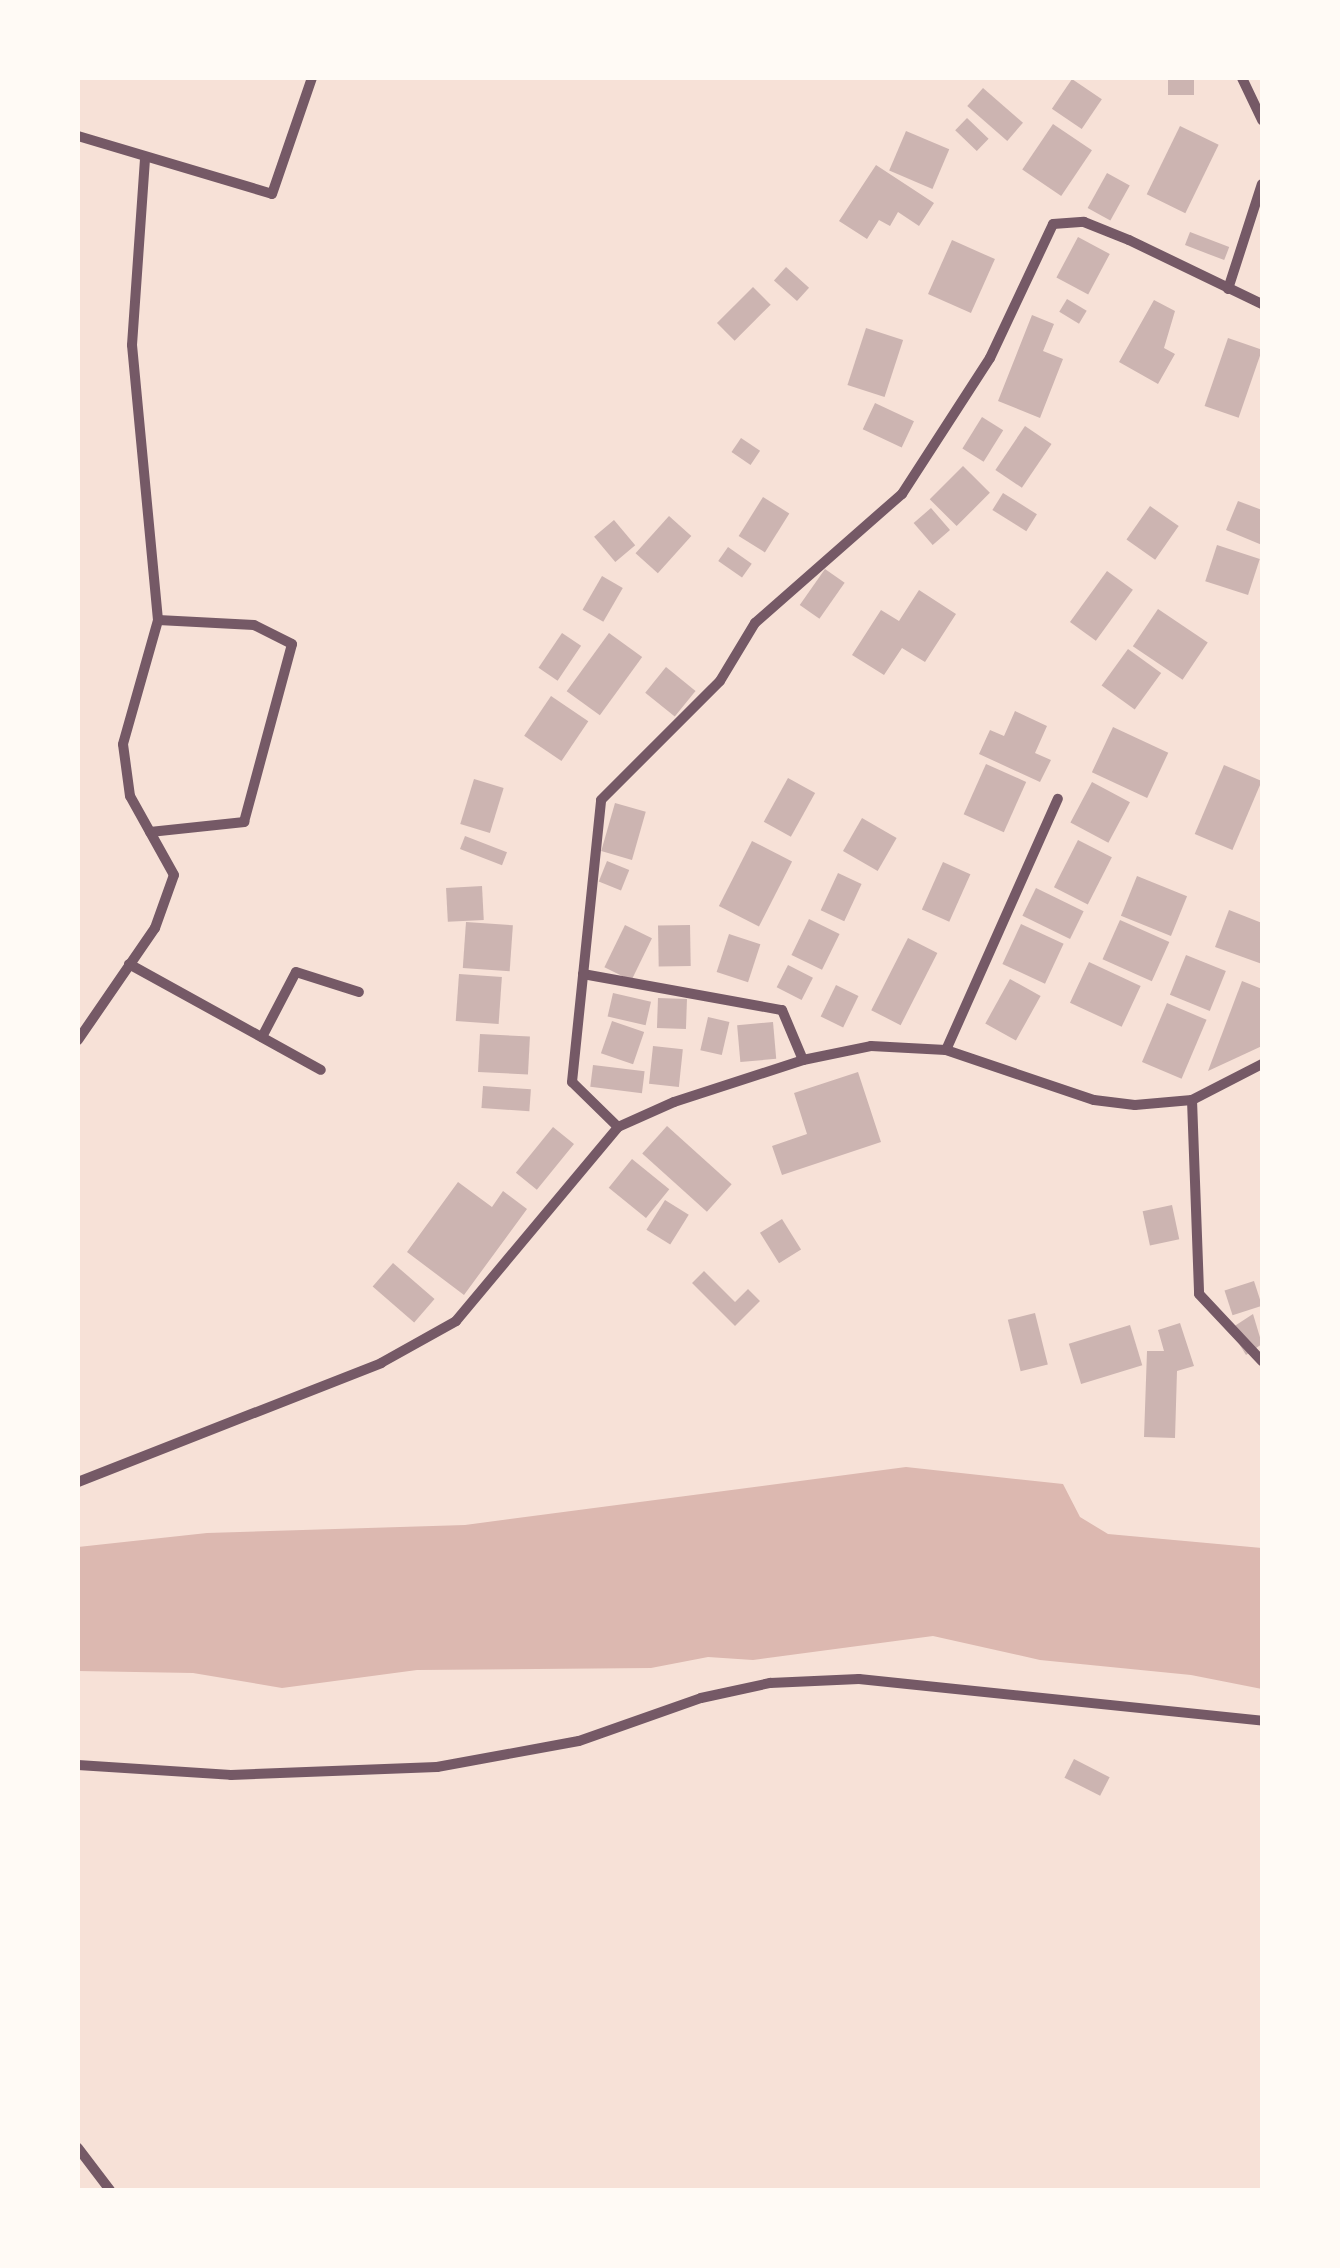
<!DOCTYPE html>
<html>
<head>
<meta charset="utf-8">
<style>
  body { margin:0 }
  #map { position:relative; width:1340px; height:2268px; overflow:hidden; background:#f7e1d7; font-family:"Archivo Narrow",sans-serif }
  div>[style] { position:absolute }
  [style*='--x'] { left:calc(var(--x)*1px); top:calc(var(--y)*1px); width:calc(var(--w)*1px); rotate:calc(var(--a)*1deg) }
  .water>* { inset:0; background:#dcb8b0 }
  .building>* { inset:0; background:#ccb4b1; transform-origin:0 0 }
  .minor>* { height:10px; margin:-5px; padding:0 5px; transform-origin:5px; border-radius:5px; background:#755966 }
  span { translate:-50% -50%; white-space:nowrap; text-align:center; line-height:1.15; -webkit-text-stroke:10px #fffaf5; paint-order:stroke }
  .frame { position:absolute; inset:0; border:80px solid #fffaf5; pointer-events:none }
</style>
</head>
<body>
<div id="map">
  <div class="water">
    <i style="clip-path:polygon(906px 1467px,1063px 1484px,1080px 1517px,1108px 1534px,1262px 1548px,1262px 1689px,1191px 1675px,1040px 1660px,933px 1636px,753px 1660px,708px 1657px,651px 1668px,417px 1670px,282px 1688px,193px 1673px,78px 1671px,78px 1547px,207px 1533px,465px 1525px)"></i>
  </div>
  <div class="building">
    <i style="left:1168px;top:78px;width:26px;height:17px"></i>
    <i style="left:1072px;top:79px;width:36px;height:36px;rotate:34deg"></i>
    <i style="left:983px;top:88px;width:53px;height:24px;rotate:41deg"></i>
    <i style="left:967px;top:118px;width:30px;height:17px;rotate:44deg"></i>
    <i style="left:1053px;top:124px;width:47px;height:55px;rotate:34deg"></i>
    <i style="left:1180px;top:126px;width:43px;height:76px;rotate:26deg"></i>
    <i style="left:906px;top:131px;width:47px;height:43px;rotate:23deg"></i>
    <i style="clip-path:polygon(876px 165px,934px 203px,919px 226px,898px 212px,890px 226px,879px 220px,867px 239px,839px 221px)"></i>
    <i style="left:1107px;top:173px;width:26px;height:40px;rotate:29deg"></i>
    <i style="left:1190px;top:232px;width:42px;height:14px;rotate:21deg"></i>
    <i style="left:1078px;top:237px;width:36px;height:46px;rotate:28deg"></i>
    <i style="left:952px;top:240px;width:47px;height:59px;rotate:24deg"></i>
    <i style="left:786px;top:267px;width:31px;height:18px;rotate:42deg"></i>
    <i style="left:753px;top:287px;width:25px;height:51px;rotate:45deg"></i>
    <i style="left:1067px;top:299px;width:23px;height:15px;rotate:31deg"></i>
    <i style="clip-path:polygon(1154px 300px,1175px 311px,1164px 348px,1175px 354px,1158px 384px,1119px 362px)"></i>
    <i style="clip-path:polygon(1032px 315px,1054px 324px,1043px 351px,1063px 359px,1040px 418px,998px 401px)"></i>
    <i style="left:866px;top:328px;width:39px;height:60px;rotate:18deg"></i>
    <i style="left:1228px;top:338px;width:36px;height:72px;rotate:19deg"></i>
    <i style="left:875px;top:403px;width:43px;height:29px;rotate:25deg"></i>
    <i style="left:982px;top:417px;width:25px;height:37px;rotate:32deg"></i>
    <i style="left:1025px;top:426px;width:32px;height:53px;rotate:34deg"></i>
    <i style="left:741px;top:438px;width:23px;height:17px;rotate:34deg"></i>
    <i style="left:963px;top:466px;width:38px;height:47px;rotate:45deg"></i>
    <i style="left:1003px;top:493px;width:40px;height:20px;rotate:32deg"></i>
    <i style="left:763px;top:497px;width:31px;height:46px;rotate:32deg"></i>
    <i style="clip-path:polygon(1238px 501px,1262px 510px,1262px 545px,1226px 530px)"></i>
    <i style="left:1150px;top:506px;width:35px;height:41px;rotate:35deg"></i>
    <i style="left:931px;top:508px;width:29px;height:23px;rotate:49deg"></i>
    <i style="left:669px;top:516px;width:30px;height:50px;rotate:42deg"></i>
    <i style="left:614px;top:520px;width:33px;height:26px;rotate:50deg"></i>
    <i style="left:1217px;top:545px;width:45px;height:38px;rotate:18deg"></i>
    <i style="left:728px;top:547px;width:29px;height:17px;rotate:35deg"></i>
    <i style="left:825px;top:569px;width:24px;height:44px;rotate:35deg"></i>
    <i style="left:1107px;top:571px;width:32px;height:63px;rotate:36deg"></i>
    <i style="left:602px;top:576px;width:24px;height:39px;rotate:30deg"></i>
    <i style="clip-path:polygon(919px 590px,956px 614px,925px 662px,902px 648px,884px 675px,852px 655px,881px 610px,899px 621px)"></i>
    <i style="left:1158px;top:609px;width:60px;height:45px;rotate:34deg"></i>
    <i style="left:562px;top:633px;width:23px;height:42px;rotate:34deg"></i>
    <i style="left:609px;top:633px;width:41px;height:72px;rotate:36deg"></i>
    <i style="left:1128px;top:649px;width:41px;height:45px;rotate:36deg"></i>
    <i style="left:666px;top:667px;width:38px;height:33px;rotate:39deg"></i>
    <i style="left:551px;top:696px;width:45px;height:48px;rotate:34deg"></i>
    <i style="clip-path:polygon(1015px 711px,1047px 726px,1035px 753px,1051px 760px,1040px 782px,979px 754px,990px 730px,1004px 736px)"></i>
    <i style="left:1113px;top:727px;width:61px;height:50px;rotate:25deg"></i>
    <i style="left:986px;top:764px;width:44px;height:55px;rotate:24deg"></i>
    <i style="left:1224px;top:765px;width:41px;height:75px;rotate:23deg"></i>
    <i style="left:788px;top:778px;width:31px;height:50px;rotate:29deg"></i>
    <i style="left:474px;top:779px;width:31px;height:47px;rotate:17deg"></i>
    <i style="left:1092px;top:782px;width:43px;height:46px;rotate:28deg"></i>
    <i style="left:615px;top:803px;width:32px;height:50px;rotate:16deg"></i>
    <i style="left:862px;top:818px;width:40px;height:38px;rotate:30deg"></i>
    <i style="left:465px;top:836px;width:45px;height:14px;rotate:21deg"></i>
    <i style="left:1078px;top:840px;width:38px;height:53px;rotate:27deg"></i>
    <i style="left:752px;top:841px;width:45px;height:73px;rotate:27deg"></i>
    <i style="left:607px;top:861px;width:24px;height:22px;rotate:22deg"></i>
    <i style="left:943px;top:862px;width:30px;height:52px;rotate:24deg"></i>
    <i style="left:838px;top:873px;width:26px;height:41px;rotate:25deg"></i>
    <i style="left:1137px;top:876px;width:54px;height:43px;rotate:22deg"></i>
    <i style="left:482px;top:886px;width:34px;height:36px;rotate:87deg"></i>
    <i style="left:1036px;top:888px;width:53px;height:31px;rotate:26deg"></i>
    <i style="clip-path:polygon(1229px 910px,1262px 923px,1262px 964px,1215px 947px)"></i>
    <i style="left:809px;top:919px;width:34px;height:40px;rotate:26deg"></i>
    <i style="left:1120px;top:920px;width:54px;height:43px;rotate:24deg"></i>
    <i style="left:466px;top:922px;width:47px;height:46px;rotate:4deg"></i>
    <i style="left:1021px;top:924px;width:47px;height:44px;rotate:25deg"></i>
    <i style="left:625px;top:925px;width:30px;height:47px;rotate:26deg"></i>
    <i style="left:690px;top:925px;width:41px;height:32px;rotate:89deg"></i>
    <i style="left:729px;top:934px;width:33px;height:40px;rotate:18deg"></i>
    <i style="left:908px;top:938px;width:33px;height:81px;rotate:27deg"></i>
    <i style="left:1186px;top:955px;width:43px;height:43px;rotate:22deg"></i>
    <i style="left:1089px;top:962px;width:57px;height:45px;rotate:25deg"></i>
    <i style="left:788px;top:965px;width:28px;height:25px;rotate:27deg"></i>
    <i style="left:459px;top:974px;width:43px;height:47px;rotate:4deg"></i>
    <i style="left:1010px;top:979px;width:35px;height:51px;rotate:29deg"></i>
    <i style="clip-path:polygon(1242px 981px,1262px 989px,1262px 1046px,1208px 1071px)"></i>
    <i style="left:836px;top:985px;width:25px;height:35px;rotate:26deg"></i>
    <i style="left:613px;top:993px;width:39px;height:24px;rotate:13deg"></i>
    <i style="left:658px;top:998px;width:29px;height:30px;rotate:2deg"></i>
    <i style="left:1167px;top:1003px;width:43px;height:64px;rotate:23deg"></i>
    <i style="left:708px;top:1017px;width:22px;height:34px;rotate:13deg"></i>
    <i style="left:612px;top:1021px;width:34px;height:34px;rotate:19deg"></i>
    <i style="left:773px;top:1022px;width:37px;height:36px;rotate:85deg"></i>
    <i style="left:480px;top:1034px;width:50px;height:38px;rotate:3deg"></i>
    <i style="left:653px;top:1046px;width:30px;height:38px;rotate:6deg"></i>
    <i style="left:593px;top:1065px;width:52px;height:22px;rotate:7deg"></i>
    <i style="clip-path:polygon(858px 1072px,881px 1142px,782px 1175px,772px 1146px,807px 1134px,794px 1093px)"></i>
    <i style="left:483px;top:1086px;width:48px;height:22px;rotate:4deg"></i>
    <i style="left:667px;top:1126px;width:87px;height:37px;rotate:42deg"></i>
    <i style="left:553px;top:1127px;width:27px;height:59px;rotate:39deg"></i>
    <i style="left:632px;top:1159px;width:48px;height:37px;rotate:39deg"></i>
    <i style="clip-path:polygon(458px 1182px,492px 1207px,503px 1191px,527px 1209px,464px 1295px,407px 1252px)"></i>
    <i style="left:665px;top:1200px;width:28px;height:35px;rotate:32deg"></i>
    <i style="left:1172px;top:1205px;width:35px;height:30px;rotate:78deg"></i>
    <i style="left:782px;top:1219px;width:36px;height:26px;rotate:58deg"></i>
    <i style="left:393px;top:1263px;width:55px;height:31px;rotate:41deg"></i>
    <i style="clip-path:polygon(704px 1271px,735px 1302px,748px 1289px,760px 1301px,735px 1326px,692px 1283px)"></i>
    <i style="left:1254px;top:1281px;width:26px;height:31px;rotate:72deg"></i>
    <i style="left:1035px;top:1313px;width:53px;height:28px;rotate:76deg"></i>
    <i style="clip-path:polygon(1253px 1314px,1262px 1344px,1246px 1355px,1230px 1329px)"></i>
    <i style="clip-path:polygon(1180px 1323px,1194px 1366px,1177px 1371px,1175px 1438px,1144px 1437px,1147px 1351px,1164px 1351px,1158px 1330px)"></i>
    <i style="left:1130px;top:1325px;width:42px;height:64px;rotate:73deg"></i>
    <i style="left:1074px;top:1759px;width:40px;height:21px;rotate:27deg"></i>
  </div>
  <div class="minor">
    <i style="--x:1242;--y:78;--w:47;--a:64.5"></i>
    <i style="--x:78;--y:136;--w:202;--a:16.6"></i>
    <i style="--x:272;--y:194;--w:123;--a:-71"></i>
    <i style="--x:1228;--y:289;--w:110;--a:-72.1"></i>
    <i style="--x:150;--y:832;--w:95;--a:-6.1"></i>
    <i style="--x:244;--y:822;--w:184;--a:-74.9"></i>
    <i style="--x:292;--y:644;--w:42;--a:-153.4"></i>
    <i style="--x:254;--y:625;--w:96;--a:-177"></i>
    <i style="--x:129;--y:964;--w:219;--a:28.9"></i>
    <i style="--x:583;--y:974;--w:202;--a:10.3"></i>
    <i style="--x:782;--y:1010;--w:54;--a:67.2"></i>
    <i style="--x:262;--y:1037;--w:73;--a:-62.4"></i>
    <i style="--x:296;--y:972;--w:66;--a:17.6"></i>
    <i style="--x:78;--y:1040;--w:136;--a:-55.5"></i>
    <i style="--x:155;--y:928;--w:56;--a:-70.3"></i>
    <i style="--x:174;--y:875;--w:90;--a:-119.1"></i>
    <i style="--x:130;--y:796;--w:52;--a:-97.7"></i>
    <i style="--x:123;--y:744;--w:129;--a:-74.2"></i>
    <i style="--x:158;--y:620;--w:276;--a:-95.4"></i>
    <i style="--x:132;--y:345;--w:186;--a:-86"></i>
    <i style="--x:946;--y:1050;--w:275;--a:-66"></i>
    <i style="--x:1192;--y:1100;--w:194;--a:87.9"></i>
    <i style="--x:1199;--y:1294;--w:92;--a:46.8"></i>
    <i style="--x:618;--y:1127;--w:64;--a:-135.6"></i>
    <i style="--x:572;--y:1082;--w:283;--a:-84.1"></i>
    <i style="--x:601;--y:800;--w:168;--a:-45"></i>
    <i style="--x:720;--y:681;--w:68;--a:-58.9"></i>
    <i style="--x:755;--y:623;--w:196;--a:-41.3"></i>
    <i style="--x:902;--y:494;--w:162;--a:-57.1"></i>
    <i style="--x:990;--y:358;--w:148;--a:-64.8"></i>
    <i style="--x:1053;--y:224;--w:31;--a:-4"></i>
    <i style="--x:1084;--y:222;--w:48;--a:21.8"></i>
    <i style="--x:1129;--y:240;--w:148;--a:25.7"></i>
    <i style="--x:78;--y:1482;--w:326;--a:-21.4"></i>
    <i style="--x:381;--y:1363;--w:86;--a:-29.2"></i>
    <i style="--x:456;--y:1321;--w:253;--a:-50.1"></i>
    <i style="--x:618;--y:1127;--w:61;--a:-24.1"></i>
    <i style="--x:674;--y:1102;--w:136;--a:-18"></i>
    <i style="--x:803;--y:1060;--w:69;--a:-11.6"></i>
    <i style="--x:871;--y:1046;--w:75;--a:3.1"></i>
    <i style="--x:946;--y:1050;--w:156;--a:18.7"></i>
    <i style="--x:1094;--y:1100;--w:41;--a:7"></i>
    <i style="--x:1135;--y:1105;--w:57;--a:-5"></i>
    <i style="--x:1192;--y:1100;--w:79;--a:-27.2"></i>
    <i style="--x:78;--y:1765;--w:153;--a:3.7"></i>
    <i style="--x:231;--y:1775;--w:206;--a:-2.2"></i>
    <i style="--x:437;--y:1767;--w:144;--a:-10.4"></i>
    <i style="--x:579;--y:1741;--w:129;--a:-19.4"></i>
    <i style="--x:701;--y:1698;--w:71;--a:-12.3"></i>
    <i style="--x:770;--y:1683;--w:89;--a:-2.6"></i>
    <i style="--x:859;--y:1679;--w:405;--a:5.9"></i>
    <i style="--x:78;--y:2148;--w:53;--a:52.7"></i>
  </div>
  <div class="frame"></div>
</div>
</body>
</html>
